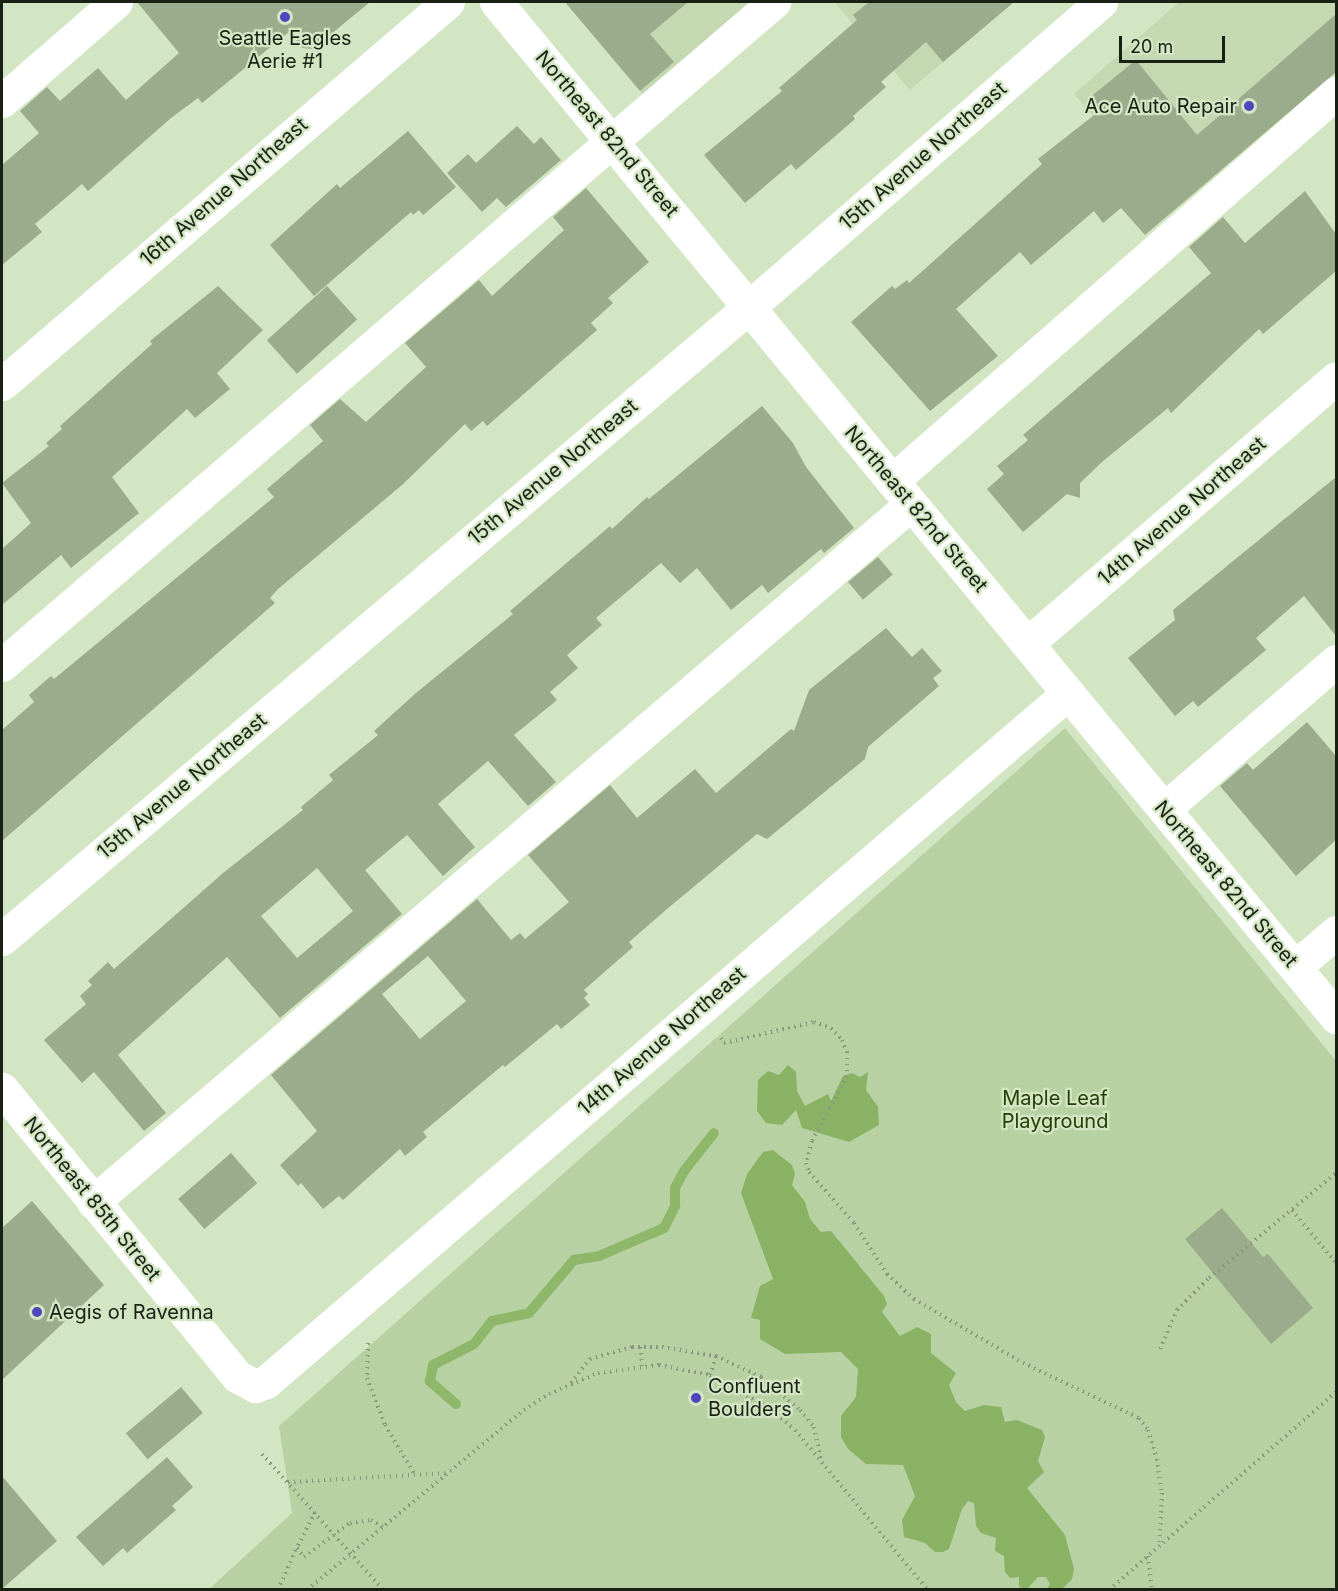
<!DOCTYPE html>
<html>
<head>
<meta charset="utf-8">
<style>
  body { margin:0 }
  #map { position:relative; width:1338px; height:1591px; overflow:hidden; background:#d3e6c4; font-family:Inter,sans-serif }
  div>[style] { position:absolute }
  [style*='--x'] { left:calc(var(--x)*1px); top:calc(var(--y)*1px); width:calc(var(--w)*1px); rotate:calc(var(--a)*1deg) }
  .built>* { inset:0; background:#c4d9b2 }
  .green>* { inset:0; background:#b8d1a3 }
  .forest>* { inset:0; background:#8ab265 }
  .stream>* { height:10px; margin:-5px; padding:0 5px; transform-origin:5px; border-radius:5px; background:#8eb76a }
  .building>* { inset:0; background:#9aac8c; transform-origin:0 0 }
  .path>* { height:4px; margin-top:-2px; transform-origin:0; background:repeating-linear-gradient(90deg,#89977e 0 1.5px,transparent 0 6px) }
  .minor>* { height:33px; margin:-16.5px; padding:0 16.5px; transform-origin:16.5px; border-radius:16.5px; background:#fff }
  .dots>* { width:16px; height:16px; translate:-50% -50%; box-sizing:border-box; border:3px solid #d3e6c4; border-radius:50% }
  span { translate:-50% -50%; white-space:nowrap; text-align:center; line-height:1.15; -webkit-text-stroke:4.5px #d3e6c4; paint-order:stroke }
  .poi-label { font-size:20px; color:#192014 }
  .right { translate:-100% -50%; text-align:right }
  .left { translate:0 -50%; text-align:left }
  .street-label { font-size:20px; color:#192014 }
  .park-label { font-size:20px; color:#253e05 }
  .frame { position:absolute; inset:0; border:3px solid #192014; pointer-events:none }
  .scale { position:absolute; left:1119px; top:36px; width:106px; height:27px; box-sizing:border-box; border:3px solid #192014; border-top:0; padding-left:8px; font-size:18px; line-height:21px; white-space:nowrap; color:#192014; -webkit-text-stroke:4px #d3e6c4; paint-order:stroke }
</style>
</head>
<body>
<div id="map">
  <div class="built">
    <i style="clip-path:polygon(565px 2px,756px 2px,644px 96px)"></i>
    <i style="clip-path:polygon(834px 2px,1014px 2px,910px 90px)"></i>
    <i style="clip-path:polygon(1179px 2px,1336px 2px,1336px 72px,1175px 210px,1074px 94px)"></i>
  </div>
  <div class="green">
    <i style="clip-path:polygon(1065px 728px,1336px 1061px,1336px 1589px,208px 1590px,292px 1513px,279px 1426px)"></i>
  </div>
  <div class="forest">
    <i style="clip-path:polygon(788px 1065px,796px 1072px,797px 1091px,805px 1106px,828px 1094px,831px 1101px,843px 1076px,852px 1073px,860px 1077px,868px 1072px,866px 1090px,878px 1107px,879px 1125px,849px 1142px,802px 1128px,796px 1110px,782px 1125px,766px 1123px,757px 1111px,758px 1080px,768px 1071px,779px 1075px)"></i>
    <i style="clip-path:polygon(773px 1150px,792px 1165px,795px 1174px,792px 1185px,805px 1202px,810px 1219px,821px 1232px,831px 1231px,884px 1296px,887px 1304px,882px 1312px,900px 1336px,917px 1327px,931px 1334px,931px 1353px,956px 1373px,949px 1385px,956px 1402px,965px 1411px,984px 1405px,1001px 1407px,1005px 1422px,1017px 1420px,1042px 1430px,1045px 1437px,1038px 1461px,1044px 1472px,1027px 1488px,1065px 1535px,1074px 1569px,1072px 1579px,1062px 1589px,1047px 1589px,1050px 1584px,1046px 1577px,1038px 1577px,1027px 1589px,1019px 1587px,1019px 1577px,1010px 1578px,1005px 1572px,1004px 1556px,995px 1551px,996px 1538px,981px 1533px,976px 1526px,974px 1503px,968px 1501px,962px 1509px,949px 1549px,943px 1552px,935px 1552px,925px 1543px,904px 1537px,902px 1520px,915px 1496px,903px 1465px,866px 1464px,848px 1449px,841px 1437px,841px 1416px,856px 1397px,858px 1369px,841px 1352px,785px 1354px,760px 1339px,760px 1320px,751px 1318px,760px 1286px,773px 1279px,741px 1193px,747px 1174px,763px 1152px)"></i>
  </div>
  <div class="stream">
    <i style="--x:456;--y:1404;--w:35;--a:-139"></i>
    <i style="--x:430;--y:1381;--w:16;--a:-79"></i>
    <i style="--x:433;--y:1365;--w:46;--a:-27.1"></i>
    <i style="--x:474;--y:1344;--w:29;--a:-52"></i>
    <i style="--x:492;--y:1321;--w:38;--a:-12"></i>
    <i style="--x:529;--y:1313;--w:70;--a:-49.7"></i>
    <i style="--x:574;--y:1260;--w:25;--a:-9"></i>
    <i style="--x:599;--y:1256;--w:71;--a:-23.3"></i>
    <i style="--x:664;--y:1228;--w:25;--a:-63"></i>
    <i style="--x:675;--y:1206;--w:18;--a:-90"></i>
    <i style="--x:675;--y:1188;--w:19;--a:-62"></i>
    <i style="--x:684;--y:1171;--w:48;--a:-51.7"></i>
  </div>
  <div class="building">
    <i style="clip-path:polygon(137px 2px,370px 2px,313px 49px,302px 48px,289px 32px,202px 103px,198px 98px,171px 118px,88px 191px,82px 184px,35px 224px,42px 232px,2px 265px,2px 165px,39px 133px,20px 111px,47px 87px,60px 101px,98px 68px,126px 100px,179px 53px)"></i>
    <i style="clip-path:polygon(565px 2px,688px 2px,650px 34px,674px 62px,640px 91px)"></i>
    <i style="clip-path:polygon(869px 2px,1014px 2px,943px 62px,926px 42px,881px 82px,886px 87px,853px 116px,855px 119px,796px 170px,791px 164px,745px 203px,704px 155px,782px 91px,779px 88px,857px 20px,853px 15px)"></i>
    <i style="clip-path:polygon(1336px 14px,1336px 72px,1145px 235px,1121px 208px,1103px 223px,1094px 211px,1031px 265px,1020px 252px,956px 309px,998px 356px,930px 411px,851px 322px,892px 286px,895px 289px,907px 280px,909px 283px,1042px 164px,1038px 159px,1098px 112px,1088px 99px,1136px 60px,1197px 135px)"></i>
    <i style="clip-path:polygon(517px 126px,534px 144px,541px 137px,561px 160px,506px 207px,497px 198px,482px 212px,447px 173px,468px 154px,476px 163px)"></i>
    <i style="clip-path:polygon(408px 131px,456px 187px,423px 215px,419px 210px,413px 215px,411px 212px,314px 296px,270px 245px,337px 184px,340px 188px)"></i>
    <i style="clip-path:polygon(586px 188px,649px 262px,608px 298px,613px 303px,591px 323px,597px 330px,487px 426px,483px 421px,471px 431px,465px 424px,402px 485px,278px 589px,270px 598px,275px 603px,2px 841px,2px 730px,34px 702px,29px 695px,51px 676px,54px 679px,274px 497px,267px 489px,323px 441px,310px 425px,340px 399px,366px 422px,426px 367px,405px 343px,479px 280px,492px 296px,564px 230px,553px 217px)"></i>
    <i style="clip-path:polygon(1305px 191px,1336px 234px,1336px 271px,1263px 334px,1259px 329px,1171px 413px,1168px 408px,1102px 462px,1080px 483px,1080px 498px,1067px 494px,1023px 532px,987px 489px,1004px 474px,997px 466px,1028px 440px,1023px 435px,1211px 273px,1189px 247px,1223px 217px,1245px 243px)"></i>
    <i style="clip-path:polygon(218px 286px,263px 330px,217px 373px,230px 389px,195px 418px,187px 409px,112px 477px,139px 513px,71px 568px,61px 555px,2px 605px,2px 549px,31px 523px,2px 483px,49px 446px,46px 443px,62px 429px,60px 426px,152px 344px,150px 341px)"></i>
    <i style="left:327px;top:286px;width:45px;height:81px;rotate:48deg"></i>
    <i style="clip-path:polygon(evenodd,762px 406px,793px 443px,806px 467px,854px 528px,824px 553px,821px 549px,768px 593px,762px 585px,731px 610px,697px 568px,680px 583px,661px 563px,596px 618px,602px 625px,567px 655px,578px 668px,550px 692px,557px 700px,514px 735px,556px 782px,528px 806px,488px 761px,438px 804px,475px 847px,443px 876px,407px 835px,365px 870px,402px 914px,280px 1018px,227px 957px,118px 1055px,166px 1113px,144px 1131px,94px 1072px,82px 1083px,44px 1040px,86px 1004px,80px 996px,92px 985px,88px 981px,108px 962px,114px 969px,223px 873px,303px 810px,301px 807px,333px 780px,329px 775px,378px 735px,374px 731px,416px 693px,513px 614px,510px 611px,610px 526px,612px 529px,647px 497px,649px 499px,762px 406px,317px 868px,353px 911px,297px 958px,261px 916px,317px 868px)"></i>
    <i style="clip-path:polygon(1336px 477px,1336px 636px,1304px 596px,1256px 638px,1266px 650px,1198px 707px,1193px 701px,1175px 716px,1128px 658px,1175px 620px,1173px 610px)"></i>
    <i style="left:878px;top:557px;width:23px;height:39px;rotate:50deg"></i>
    <i style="clip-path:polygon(evenodd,886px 628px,912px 657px,922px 648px,942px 671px,933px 678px,939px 686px,868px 747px,865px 759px,767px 839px,757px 834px,667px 909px,629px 942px,633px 947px,584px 990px,588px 994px,584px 998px,590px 1005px,561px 1029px,557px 1024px,505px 1067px,503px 1065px,423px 1132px,427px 1137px,405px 1156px,400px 1149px,343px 1200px,339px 1196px,323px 1209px,301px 1183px,298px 1186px,280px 1165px,317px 1131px,271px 1075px,477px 899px,511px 940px,520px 933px,525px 939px,569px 902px,528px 855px,610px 785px,637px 818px,695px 769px,716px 793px,791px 729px,794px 731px,809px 690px,886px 628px,428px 956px,466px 1001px,420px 1039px,382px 994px,428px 956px)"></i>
    <i style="clip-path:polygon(1307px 722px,1336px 756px,1336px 840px,1296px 876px,1220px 786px,1247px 763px,1253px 770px)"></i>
    <i style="left:231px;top:1153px;width:40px;height:70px;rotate:49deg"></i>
    <i style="clip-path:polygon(32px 1201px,104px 1285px,2px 1380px,2px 1228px)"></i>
    <i style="clip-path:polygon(1222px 1208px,1263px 1257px,1268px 1254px,1313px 1308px,1271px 1344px,1185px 1239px)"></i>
    <i style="left:181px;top:1387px;width:34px;height:72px;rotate:50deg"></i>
    <i style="clip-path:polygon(167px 1457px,193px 1487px,172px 1506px,176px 1510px,127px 1553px,123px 1548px,103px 1566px,76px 1537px)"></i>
    <i style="clip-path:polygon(2px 1476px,57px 1541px,2px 1589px)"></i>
  </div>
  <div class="path">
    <i style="--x:721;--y:1038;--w:6;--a:59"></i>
    <i style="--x:724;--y:1043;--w:92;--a:-13.1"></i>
    <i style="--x:814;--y:1022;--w:18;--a:19"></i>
    <i style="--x:831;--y:1028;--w:16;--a:47"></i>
    <i style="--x:842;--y:1040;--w:13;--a:67"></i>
    <i style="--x:847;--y:1052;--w:24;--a:90"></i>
    <i style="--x:847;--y:1076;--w:74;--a:118.3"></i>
    <i style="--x:812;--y:1141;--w:23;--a:105"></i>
    <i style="--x:806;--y:1163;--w:9;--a:72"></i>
    <i style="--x:809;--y:1172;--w:68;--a:48.6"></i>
    <i style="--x:854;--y:1223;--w:61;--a:57.1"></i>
    <i style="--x:887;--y:1274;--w:37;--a:43"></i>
    <i style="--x:914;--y:1299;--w:126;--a:30.4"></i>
    <i style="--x:1023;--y:1363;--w:128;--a:25.4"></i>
    <i style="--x:1139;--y:1418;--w:15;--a:53"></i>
    <i style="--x:1148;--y:1430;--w:30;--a:73"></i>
    <i style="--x:1157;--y:1459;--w:34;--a:82"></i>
    <i style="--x:1162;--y:1493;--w:54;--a:93.2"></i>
    <i style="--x:1292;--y:1210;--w:69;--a:50.3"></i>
    <i style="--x:368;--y:1343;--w:35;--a:92"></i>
    <i style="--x:367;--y:1378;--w:50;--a:69"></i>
    <i style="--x:385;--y:1425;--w:58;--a:59"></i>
    <i style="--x:641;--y:1347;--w:19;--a:87"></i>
    <i style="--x:1160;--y:1349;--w:43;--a:-66.4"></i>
    <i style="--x:1177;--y:1310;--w:45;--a:-45"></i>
    <i style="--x:1209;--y:1278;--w:165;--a:-39.6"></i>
    <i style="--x:710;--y:1375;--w:20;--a:-72"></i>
    <i style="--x:571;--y:1383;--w:31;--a:-52"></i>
    <i style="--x:590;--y:1359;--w:44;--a:-15.9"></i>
    <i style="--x:632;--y:1347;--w:30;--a:0"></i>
    <i style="--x:662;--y:1347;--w:55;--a:9.5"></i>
    <i style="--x:716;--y:1356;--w:50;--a:25"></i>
    <i style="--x:761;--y:1377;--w:51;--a:40.2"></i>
    <i style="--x:800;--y:1410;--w:22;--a:51"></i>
    <i style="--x:814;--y:1427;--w:34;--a:78"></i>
    <i style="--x:745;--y:1392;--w:21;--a:-61"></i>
    <i style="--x:262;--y:1454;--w:182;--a:48.3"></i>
    <i style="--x:288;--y:1482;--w:160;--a:-3.2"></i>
    <i style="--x:315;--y:1512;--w:40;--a:116.6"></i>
    <i style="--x:297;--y:1548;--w:11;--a:52"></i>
    <i style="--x:304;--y:1557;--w:57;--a:-36.5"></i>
    <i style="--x:350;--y:1523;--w:21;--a:-8"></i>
    <i style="--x:371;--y:1520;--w:14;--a:30"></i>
    <i style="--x:1148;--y:1556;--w:34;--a:83"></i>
    <i style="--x:278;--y:1590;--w:45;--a:-66.3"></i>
    <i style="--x:307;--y:1590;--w:282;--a:-39.7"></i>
    <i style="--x:524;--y:1410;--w:30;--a:-33"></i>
    <i style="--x:549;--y:1394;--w:53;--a:-23.2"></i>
    <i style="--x:598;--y:1373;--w:62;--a:-7.5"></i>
    <i style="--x:659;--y:1365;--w:52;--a:11.1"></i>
    <i style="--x:710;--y:1375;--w:71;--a:29.4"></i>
    <i style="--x:772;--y:1410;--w:30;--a:41"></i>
    <i style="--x:795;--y:1430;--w:208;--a:50.3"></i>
    <i style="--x:1109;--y:1590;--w:301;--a:-41.1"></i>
  </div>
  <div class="minor">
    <i style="--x:496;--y:2;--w:1318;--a:50.39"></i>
    <i style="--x:2;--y:101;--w:151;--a:-41"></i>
    <i style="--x:2;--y:384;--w:587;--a:-40.58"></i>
    <i style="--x:892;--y:481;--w:590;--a:-41.15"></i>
    <i style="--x:1028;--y:643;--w:406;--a:-40.7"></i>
    <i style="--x:2;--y:665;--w:1018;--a:-40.66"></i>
    <i style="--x:1164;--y:809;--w:227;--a:-40.7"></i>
    <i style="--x:2;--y:939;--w:978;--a:-40.23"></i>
    <i style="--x:749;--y:307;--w:466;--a:-40.9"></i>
    <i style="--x:1295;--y:967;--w:54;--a:-40.5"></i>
    <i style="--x:2;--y:1089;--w:371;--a:50.7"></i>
    <i style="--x:237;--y:1376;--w:21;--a:29"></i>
    <i style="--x:255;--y:1386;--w:12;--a:-20"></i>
    <i style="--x:266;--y:1382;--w:1057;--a:-40.67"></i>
    <i style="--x:93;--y:1202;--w:1075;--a:-40.47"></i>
  </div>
  <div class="dots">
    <i style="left:285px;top:17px;background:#5045bc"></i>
    <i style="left:1249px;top:106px;background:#5045bc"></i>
    <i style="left:37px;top:1312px;background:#5045bc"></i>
    <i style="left:696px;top:1398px;background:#5045bc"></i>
  </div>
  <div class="poi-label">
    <span style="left:285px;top:50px">Seattle Eagles<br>Aerie #1</span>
    <span class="right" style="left:1237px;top:106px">Ace Auto Repair</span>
    <span class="left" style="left:49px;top:1312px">Aegis of Ravenna</span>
    <span class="left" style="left:708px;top:1398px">Confluent<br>Boulders</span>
  </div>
  <div class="street-label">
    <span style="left:607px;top:134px;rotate:50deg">Northeast 82nd Street</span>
    <span style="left:923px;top:156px;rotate:-41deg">15th Avenue Northeast</span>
    <span style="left:224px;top:192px;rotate:-41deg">16th Avenue Northeast</span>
    <span style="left:553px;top:472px;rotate:-40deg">15th Avenue Northeast</span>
    <span style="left:916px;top:509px;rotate:50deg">Northeast 82nd Street</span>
    <span style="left:1182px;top:511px;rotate:-41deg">14th Avenue Northeast</span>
    <span style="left:182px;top:786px;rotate:-40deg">15th Avenue Northeast</span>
    <span style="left:1226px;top:884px;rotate:50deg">Northeast 82nd Street</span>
    <span style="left:662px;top:1041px;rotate:-41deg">14th Avenue Northeast</span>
    <span style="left:92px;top:1199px;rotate:51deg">Northeast 85th Street</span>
  </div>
  <div class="park-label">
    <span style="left:1055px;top:1110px">Maple Leaf<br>Playground</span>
  </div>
  <div class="frame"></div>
  <div class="scale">20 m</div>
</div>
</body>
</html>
